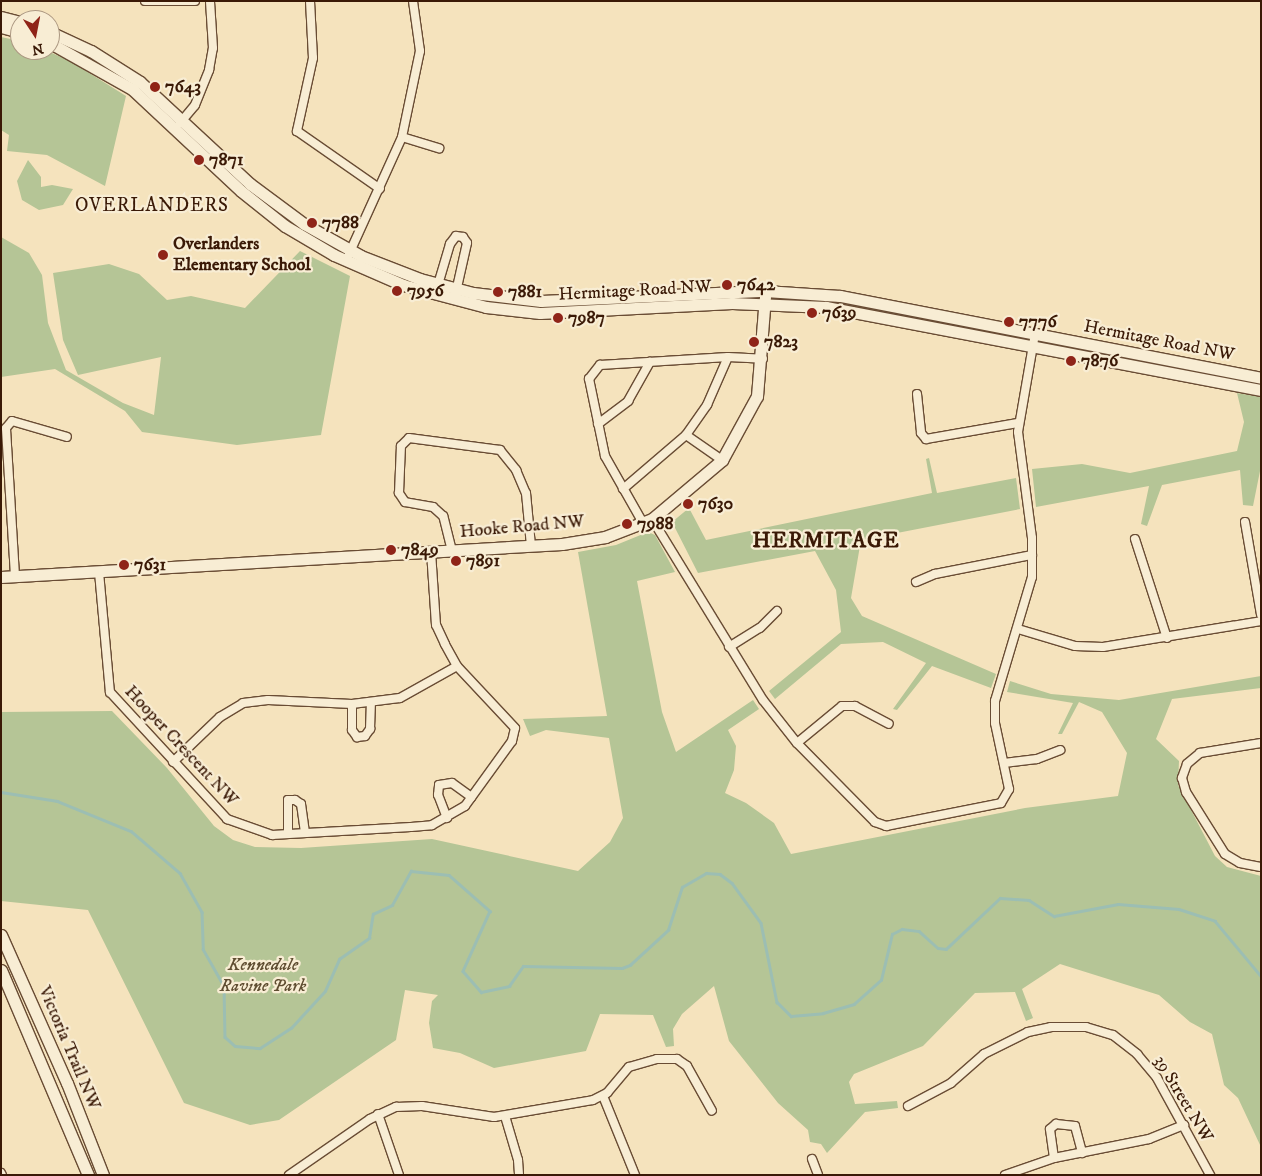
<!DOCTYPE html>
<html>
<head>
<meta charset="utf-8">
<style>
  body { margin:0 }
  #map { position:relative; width:1262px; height:1176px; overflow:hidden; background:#f5e3bd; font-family:"IM FELL DW Pica",serif }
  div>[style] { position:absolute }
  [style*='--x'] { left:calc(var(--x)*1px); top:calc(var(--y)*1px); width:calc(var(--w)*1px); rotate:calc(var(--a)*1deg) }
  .green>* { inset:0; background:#b5c596 }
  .stream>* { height:2.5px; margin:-1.25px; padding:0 1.25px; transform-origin:1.25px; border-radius:1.25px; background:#9cbeb3 }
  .roads { filter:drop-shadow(1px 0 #694c34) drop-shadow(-1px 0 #694c34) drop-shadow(0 1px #694c34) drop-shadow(0 -1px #694c34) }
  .street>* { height:8px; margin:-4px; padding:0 4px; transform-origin:4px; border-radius:4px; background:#f8edd4 }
  .secondary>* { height:11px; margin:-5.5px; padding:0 5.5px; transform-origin:5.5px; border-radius:5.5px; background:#f8edd4 }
  .dots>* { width:14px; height:14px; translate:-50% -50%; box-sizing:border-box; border:2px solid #f8edd4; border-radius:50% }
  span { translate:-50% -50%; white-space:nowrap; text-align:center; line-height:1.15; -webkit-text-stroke:4.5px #f8edd4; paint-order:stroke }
  .poi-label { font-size:18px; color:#3a1906; font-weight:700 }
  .left { translate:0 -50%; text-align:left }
  .street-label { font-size:18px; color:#3a1906 }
  .park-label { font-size:18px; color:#5f4d31; font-style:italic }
  .neighbourhood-label { font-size:19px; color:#3a1906; letter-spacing:1px }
  .district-label { font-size:22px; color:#3a1906; font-weight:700; letter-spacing:1px }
  .frame { position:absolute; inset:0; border:2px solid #3a1906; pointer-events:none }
  .north { position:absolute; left:10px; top:10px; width:50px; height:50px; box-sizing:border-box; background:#f8edd4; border:1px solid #ac9882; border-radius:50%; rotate:169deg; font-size:14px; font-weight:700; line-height:20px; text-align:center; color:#3a1906 }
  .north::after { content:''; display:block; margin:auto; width:18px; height:22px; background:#8f2418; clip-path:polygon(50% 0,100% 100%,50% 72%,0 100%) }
</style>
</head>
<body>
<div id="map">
  <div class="green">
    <i style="clip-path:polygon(1px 37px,20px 41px,20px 50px,45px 50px,70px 61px,126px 96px,105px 186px,47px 155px,7px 151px,9px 135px,1px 130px)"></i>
    <i style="clip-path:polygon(28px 160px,41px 177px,41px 187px,52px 185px,73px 189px,63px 205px,39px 210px,22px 200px,17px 181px)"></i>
    <i style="clip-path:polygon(1px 237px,29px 253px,42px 275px,48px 323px,66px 370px,123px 403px,154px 415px,161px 357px,78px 375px,63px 340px,53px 273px,109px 264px,139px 274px,167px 300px,191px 296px,245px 308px,300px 251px,350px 276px,321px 435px,237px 445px,142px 432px,125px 411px,55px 369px,1px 377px)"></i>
    <i style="clip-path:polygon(779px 297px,845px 301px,1023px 336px,1022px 340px)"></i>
    <i style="clip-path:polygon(1237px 393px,1261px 397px,1261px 466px,1253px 506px,1243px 505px,1240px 470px,1162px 485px,1147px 526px,1141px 524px,1149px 486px,1036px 507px,1032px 469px,1082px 464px,1130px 473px,1237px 451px,1244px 422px)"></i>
    <i style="clip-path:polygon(929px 458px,937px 493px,1016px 478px,1020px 509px,861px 540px,851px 598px,862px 616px,996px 674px,991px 688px,932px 666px,897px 710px,893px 709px,926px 663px,883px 642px,841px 644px,775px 699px,769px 691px,841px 632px,836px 590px,815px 551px,698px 573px,672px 522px,689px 508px,706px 540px,932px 493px,926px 459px)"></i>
    <i style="clip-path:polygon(648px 532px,655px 535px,675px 572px,637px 581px,662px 712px,676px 752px,753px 700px,759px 709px,728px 730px,736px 746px,734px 770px,725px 793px,746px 803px,774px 823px,791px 854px,1025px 808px,1118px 796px,1127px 753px,1102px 712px,1079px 702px,1062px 734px,1058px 734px,1073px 703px,1007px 692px,1010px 681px,1051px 694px,1119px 700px,1261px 676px,1261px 688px,1172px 699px,1156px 739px,1179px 761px,1178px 785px,1215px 856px,1227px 867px,1261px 876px,1261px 1147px,1238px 1098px,1224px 1085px,1212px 1034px,1190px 1022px,1159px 995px,1060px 964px,1022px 989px,1033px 1018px,1026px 1021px,1015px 992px,975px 993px,923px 1046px,854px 1074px,849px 1082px,855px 1104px,897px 1101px,898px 1108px,865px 1112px,827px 1153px,821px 1144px,810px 1142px,808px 1130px,778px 1103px,729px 1041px,714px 986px,682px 1014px,673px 1029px,674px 1046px,666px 1047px,653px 1015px,600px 1014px,586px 1051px,494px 1068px,460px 1053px,433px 1048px,429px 1023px,432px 1001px,438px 995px,405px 990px,396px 1040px,279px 1120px,250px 1125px,184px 1103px,88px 910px,1px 901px,1px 712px,112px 711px,167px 768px,214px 826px,233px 840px,255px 847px,301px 848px,432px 839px,578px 871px,610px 842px,623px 818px,609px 738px,546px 730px,530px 736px,523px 719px,607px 716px,578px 552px,616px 545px)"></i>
  </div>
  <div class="stream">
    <i style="--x:1;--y:792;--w:57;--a:9.1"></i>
    <i style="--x:57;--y:801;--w:80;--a:22.1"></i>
    <i style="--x:131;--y:831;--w:65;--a:40.6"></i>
    <i style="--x:180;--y:873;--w:45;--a:60.6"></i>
    <i style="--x:202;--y:912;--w:37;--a:88"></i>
    <i style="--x:203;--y:949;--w:43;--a:60.4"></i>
    <i style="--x:224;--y:986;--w:51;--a:88.9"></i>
    <i style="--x:225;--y:1037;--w:13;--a:42"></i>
    <i style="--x:235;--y:1046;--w:25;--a:5"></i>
    <i style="--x:260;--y:1048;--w:37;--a:-33"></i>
    <i style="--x:291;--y:1028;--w:50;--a:-47.4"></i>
    <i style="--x:325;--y:991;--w:35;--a:-66"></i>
    <i style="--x:339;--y:959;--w:37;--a:-35"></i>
    <i style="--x:369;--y:938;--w:24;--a:-81"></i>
    <i style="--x:373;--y:914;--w:21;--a:-25"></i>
    <i style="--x:392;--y:905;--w:39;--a:-61"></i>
    <i style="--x:411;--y:871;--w:38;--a:6"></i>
    <i style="--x:449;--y:875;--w:55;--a:41.3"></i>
    <i style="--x:490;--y:911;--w:66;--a:114.2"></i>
    <i style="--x:463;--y:971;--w:28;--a:49"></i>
    <i style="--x:481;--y:992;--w:29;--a:-12"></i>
    <i style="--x:509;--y:986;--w:24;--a:-55"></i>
    <i style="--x:523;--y:966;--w:99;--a:1.2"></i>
    <i style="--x:622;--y:968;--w:9;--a:-21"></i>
    <i style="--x:630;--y:965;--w:52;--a:-42.6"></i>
    <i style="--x:668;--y:930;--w:45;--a:-72"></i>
    <i style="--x:682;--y:887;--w:28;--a:-30"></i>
    <i style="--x:706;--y:873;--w:14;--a:4"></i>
    <i style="--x:720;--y:874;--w:15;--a:37"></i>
    <i style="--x:732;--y:883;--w:49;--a:54.1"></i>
    <i style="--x:761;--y:923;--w:81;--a:78.6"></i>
    <i style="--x:777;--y:1002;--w:20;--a:45"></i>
    <i style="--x:791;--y:1016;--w:32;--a:-5"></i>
    <i style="--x:823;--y:1013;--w:32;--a:-16"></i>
    <i style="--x:854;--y:1004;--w:36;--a:-42"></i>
    <i style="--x:881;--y:980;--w:47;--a:-76.6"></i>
    <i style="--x:892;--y:934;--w:11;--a:-27"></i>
    <i style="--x:902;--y:929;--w:17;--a:7"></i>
    <i style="--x:919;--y:931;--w:25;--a:42"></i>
    <i style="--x:938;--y:948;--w:8;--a:7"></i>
    <i style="--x:946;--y:949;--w:74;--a:-43.4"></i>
    <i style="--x:1000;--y:898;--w:29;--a:4"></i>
    <i style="--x:1029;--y:900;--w:30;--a:33"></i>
    <i style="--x:1054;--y:916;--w:65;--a:-10.6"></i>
    <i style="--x:1118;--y:904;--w:61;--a:4.7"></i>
    <i style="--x:1179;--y:909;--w:38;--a:18"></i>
    <i style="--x:1215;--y:921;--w:72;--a:50.1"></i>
  </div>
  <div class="roads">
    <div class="street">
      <i style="--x:145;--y:1;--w:50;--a:0"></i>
      <i style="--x:310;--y:1;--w:57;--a:87"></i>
      <i style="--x:313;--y:58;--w:75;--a:102.4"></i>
      <i style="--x:297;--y:131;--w:101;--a:34.9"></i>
      <i style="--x:180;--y:123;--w:23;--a:-50"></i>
      <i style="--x:195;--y:105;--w:38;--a:-68"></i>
      <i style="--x:209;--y:70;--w:22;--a:-80"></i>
      <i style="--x:213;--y:48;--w:47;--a:-93.7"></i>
      <i style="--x:402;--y:137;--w:39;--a:17"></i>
      <i style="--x:349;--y:254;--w:128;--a:-65.6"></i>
      <i style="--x:402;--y:137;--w:88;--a:-78.2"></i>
      <i style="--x:420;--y:51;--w:50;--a:-98"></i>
      <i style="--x:437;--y:288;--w:46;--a:-73.5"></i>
      <i style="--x:450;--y:244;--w:10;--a:-53"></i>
      <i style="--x:456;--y:236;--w:7;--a:8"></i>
      <i style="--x:463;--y:237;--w:7;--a:56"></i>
      <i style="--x:467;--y:243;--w:50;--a:102.7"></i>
      <i style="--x:917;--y:394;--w:39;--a:84"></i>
      <i style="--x:921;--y:433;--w:8;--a:50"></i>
      <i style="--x:926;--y:439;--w:93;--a:-9.9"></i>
      <i style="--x:598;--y:424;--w:38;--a:-37"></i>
      <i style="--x:628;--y:401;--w:45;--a:-60.6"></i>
      <i style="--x:686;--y:435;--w:44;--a:34.8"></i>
      <i style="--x:623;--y:489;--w:83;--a:-40.6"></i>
      <i style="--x:686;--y:435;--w:37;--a:-55"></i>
      <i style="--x:707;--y:405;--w:52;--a:-66.4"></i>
      <i style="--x:652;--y:519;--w:212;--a:58.5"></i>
      <i style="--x:763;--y:700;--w:55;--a:51.7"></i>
      <i style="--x:797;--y:743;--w:111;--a:45.4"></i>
      <i style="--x:875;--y:822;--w:12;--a:20"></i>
      <i style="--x:886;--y:826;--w:117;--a:-11.3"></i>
      <i style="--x:1001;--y:803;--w:16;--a:-60"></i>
      <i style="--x:1009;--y:789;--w:67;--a:-102"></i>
      <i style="--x:995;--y:723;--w:22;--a:-90"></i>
      <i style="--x:995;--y:701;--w:129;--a:-73.4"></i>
      <i style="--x:1032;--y:577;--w:39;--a:-90"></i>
      <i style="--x:1032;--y:538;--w:107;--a:-97.5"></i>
      <i style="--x:1018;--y:432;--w:99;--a:-80.2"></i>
      <i style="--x:1245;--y:522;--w:94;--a:80.2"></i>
      <i style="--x:643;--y:523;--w:77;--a:-119.6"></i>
      <i style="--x:605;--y:456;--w:79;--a:-101.7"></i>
      <i style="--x:589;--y:379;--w:18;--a:-52"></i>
      <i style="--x:600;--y:365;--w:128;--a:-3.6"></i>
      <i style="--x:728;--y:357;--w:35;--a:3"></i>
      <i style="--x:1135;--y:539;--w:104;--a:72.1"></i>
      <i style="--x:452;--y:551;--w:36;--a:-104"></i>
      <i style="--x:443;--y:516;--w:13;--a:-138"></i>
      <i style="--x:433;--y:507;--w:28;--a:-170"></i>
      <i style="--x:405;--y:502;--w:11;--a:-124"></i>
      <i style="--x:399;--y:493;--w:47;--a:-87.6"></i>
      <i style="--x:401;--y:446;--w:11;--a:-45"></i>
      <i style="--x:409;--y:438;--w:92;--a:7.5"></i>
      <i style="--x:500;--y:450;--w:26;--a:51"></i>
      <i style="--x:516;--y:470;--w:25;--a:67"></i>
      <i style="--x:526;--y:493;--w:53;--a:84.6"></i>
      <i style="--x:99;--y:572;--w:121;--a:84.8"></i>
      <i style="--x:110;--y:692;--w:173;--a:47.3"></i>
      <i style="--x:227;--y:819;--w:48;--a:19.6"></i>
      <i style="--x:272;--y:835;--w:139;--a:-3.3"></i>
      <i style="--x:411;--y:827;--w:21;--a:-5"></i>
      <i style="--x:432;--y:825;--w:38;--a:-30"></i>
      <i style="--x:465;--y:806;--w:80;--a:-54.1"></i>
      <i style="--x:512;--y:741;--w:13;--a:-77"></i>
      <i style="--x:515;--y:728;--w:85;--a:-133.1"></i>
      <i style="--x:457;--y:666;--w:25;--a:-119"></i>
      <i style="--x:445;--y:644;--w:21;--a:-115"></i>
      <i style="--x:436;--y:625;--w:73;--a:-93.9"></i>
      <i style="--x:15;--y:576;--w:148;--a:-93.5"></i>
      <i style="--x:6;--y:428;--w:9;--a:-49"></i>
      <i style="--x:12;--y:421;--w:57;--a:16.2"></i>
      <i style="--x:916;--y:582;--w:21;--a:-23"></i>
      <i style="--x:935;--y:574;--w:99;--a:-11.1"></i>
      <i style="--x:1018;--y:629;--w:59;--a:16.6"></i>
      <i style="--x:1075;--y:646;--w:28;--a:2"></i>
      <i style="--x:1103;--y:647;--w:160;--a:-9.3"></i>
      <i style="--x:729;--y:647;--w:36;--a:-32"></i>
      <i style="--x:760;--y:628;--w:24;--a:-45"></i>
      <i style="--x:352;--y:704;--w:26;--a:90"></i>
      <i style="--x:352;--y:730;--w:9;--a:54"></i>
      <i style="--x:357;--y:737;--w:8;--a:-7"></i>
      <i style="--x:365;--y:736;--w:9;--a:-54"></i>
      <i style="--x:370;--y:729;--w:26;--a:-88"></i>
      <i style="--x:797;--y:743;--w:58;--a:-39.4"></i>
      <i style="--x:842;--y:706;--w:13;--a:0"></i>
      <i style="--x:855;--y:706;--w:38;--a:28"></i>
      <i style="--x:1261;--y:743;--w:62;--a:170.7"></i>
      <i style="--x:1200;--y:753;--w:17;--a:140"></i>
      <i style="--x:1187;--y:764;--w:15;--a:110"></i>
      <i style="--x:1182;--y:778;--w:15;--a:74"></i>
      <i style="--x:1186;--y:792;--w:73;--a:57.8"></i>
      <i style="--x:1225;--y:854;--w:17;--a:31"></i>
      <i style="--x:1240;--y:863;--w:21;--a:11"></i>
      <i style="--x:173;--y:762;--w:65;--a:-43.8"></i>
      <i style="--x:220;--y:717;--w:27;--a:-31"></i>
      <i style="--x:243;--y:703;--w:25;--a:-7"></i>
      <i style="--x:268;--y:700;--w:84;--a:2.7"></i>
      <i style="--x:352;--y:704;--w:48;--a:-7.1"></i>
      <i style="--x:400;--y:698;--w:65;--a:-29.3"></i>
      <i style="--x:1004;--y:763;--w:33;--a:-7"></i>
      <i style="--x:1037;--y:759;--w:25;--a:-21"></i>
      <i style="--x:447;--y:818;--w:25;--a:-111"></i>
      <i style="--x:438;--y:795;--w:10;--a:-84"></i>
      <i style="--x:439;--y:785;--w:13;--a:-9"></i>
      <i style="--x:452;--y:783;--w:24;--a:36"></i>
      <i style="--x:288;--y:833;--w:33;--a:-90"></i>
      <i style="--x:288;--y:800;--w:7;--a:0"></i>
      <i style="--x:295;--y:800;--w:7;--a:34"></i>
      <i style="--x:301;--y:804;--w:29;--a:82"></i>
      <i style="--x:603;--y:1096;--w:85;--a:67.9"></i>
      <i style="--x:908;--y:1106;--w:49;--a:-28.1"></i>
      <i style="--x:951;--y:1083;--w:44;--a:-41.3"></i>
      <i style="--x:984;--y:1054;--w:49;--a:-26.6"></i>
      <i style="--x:1028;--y:1032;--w:24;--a:-12"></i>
      <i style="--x:1051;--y:1027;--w:35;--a:0"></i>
      <i style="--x:1086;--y:1027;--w:28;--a:17"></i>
      <i style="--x:1113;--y:1035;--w:31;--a:38"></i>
      <i style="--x:1137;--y:1054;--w:31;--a:50"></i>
      <i style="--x:1157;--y:1078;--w:111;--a:61.3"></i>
      <i style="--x:378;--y:1114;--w:65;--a:71"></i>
      <i style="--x:505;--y:1116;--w:46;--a:73.5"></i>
      <i style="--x:518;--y:1160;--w:15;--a:86"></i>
      <i style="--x:1054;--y:1158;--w:29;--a:-98"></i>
      <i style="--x:1050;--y:1129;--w:8;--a:-40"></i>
      <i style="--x:1056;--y:1124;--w:19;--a:6"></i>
      <i style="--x:1075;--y:1126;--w:28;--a:75"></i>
      <i style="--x:812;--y:1159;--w:17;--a:69"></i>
      <i style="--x:1;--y:1173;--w:2;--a:63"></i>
      <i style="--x:289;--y:1175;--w:98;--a:-34.7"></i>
      <i style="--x:370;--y:1119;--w:29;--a:-25"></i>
      <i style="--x:396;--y:1107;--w:26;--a:-2"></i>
      <i style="--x:422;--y:1106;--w:73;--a:8.7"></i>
      <i style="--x:494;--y:1117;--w:100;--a:-9.7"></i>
      <i style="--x:593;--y:1100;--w:16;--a:-27"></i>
      <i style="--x:607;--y:1093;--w:34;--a:-50"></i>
      <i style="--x:629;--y:1067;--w:29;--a:-16"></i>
      <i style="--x:657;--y:1059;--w:20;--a:0"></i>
      <i style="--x:677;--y:1059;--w:12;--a:35"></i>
      <i style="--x:687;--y:1066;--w:51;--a:60.9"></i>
      <i style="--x:1005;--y:1175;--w:52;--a:-19.1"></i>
      <i style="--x:1054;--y:1158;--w:97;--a:-11.3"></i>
      <i style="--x:1149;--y:1139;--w:38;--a:-22"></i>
    </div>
    <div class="secondary">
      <i style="--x:1;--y:17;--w:20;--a:15"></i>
      <i style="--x:1;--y:27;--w:20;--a:15"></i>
      <i style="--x:50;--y:32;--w:45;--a:24.9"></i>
      <i style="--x:91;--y:51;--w:58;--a:32.3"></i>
      <i style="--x:140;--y:82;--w:150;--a:42.8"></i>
      <i style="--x:250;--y:184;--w:67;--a:36.5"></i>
      <i style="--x:304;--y:224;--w:65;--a:29.3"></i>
      <i style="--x:361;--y:256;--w:63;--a:21.3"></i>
      <i style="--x:420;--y:279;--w:55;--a:14.8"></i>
      <i style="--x:473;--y:293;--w:68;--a:6.7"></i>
      <i style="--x:541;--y:301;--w:224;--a:-2.6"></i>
      <i style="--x:765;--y:291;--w:75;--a:3.8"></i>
      <i style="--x:840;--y:296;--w:429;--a:11"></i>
      <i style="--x:50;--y:43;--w:94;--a:29.3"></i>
      <i style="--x:132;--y:89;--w:149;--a:43.1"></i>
      <i style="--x:241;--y:191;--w:56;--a:38.5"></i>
      <i style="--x:285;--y:226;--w:57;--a:30.6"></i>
      <i style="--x:334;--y:255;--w:75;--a:23.5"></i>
      <i style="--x:403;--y:285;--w:86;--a:14.8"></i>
      <i style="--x:486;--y:307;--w:54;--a:6.3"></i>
      <i style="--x:540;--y:313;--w:192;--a:-3"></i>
      <i style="--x:732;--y:303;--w:94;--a:2.4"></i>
      <i style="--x:826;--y:307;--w:443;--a:10.8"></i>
      <i style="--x:1;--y:577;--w:562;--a:-3.37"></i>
      <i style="--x:562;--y:544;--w:44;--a:-9.2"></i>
      <i style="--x:605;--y:537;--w:50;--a:-21"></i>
      <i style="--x:652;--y:519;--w:92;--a:-40.1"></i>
      <i style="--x:722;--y:460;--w:73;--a:-61.3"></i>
      <i style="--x:757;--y:396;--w:100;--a:-85.4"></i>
      <i style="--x:1;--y:935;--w:162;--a:66"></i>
      <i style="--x:67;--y:1083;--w:99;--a:68.6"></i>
      <i style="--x:1;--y:970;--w:223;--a:67"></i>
    </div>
  </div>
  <div class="dots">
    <i style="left:155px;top:87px;background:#8f2418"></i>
    <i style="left:199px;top:160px;background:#8f2418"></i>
    <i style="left:312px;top:223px;background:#8f2418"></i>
    <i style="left:163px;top:255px;background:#8f2418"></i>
    <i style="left:727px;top:285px;background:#8f2418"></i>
    <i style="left:397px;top:291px;background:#8f2418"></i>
    <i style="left:498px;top:292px;background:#8f2418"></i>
    <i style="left:812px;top:313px;background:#8f2418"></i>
    <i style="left:558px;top:318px;background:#8f2418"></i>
    <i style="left:1009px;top:322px;background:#8f2418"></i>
    <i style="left:754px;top:342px;background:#8f2418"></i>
    <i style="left:1071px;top:361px;background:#8f2418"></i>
    <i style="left:688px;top:504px;background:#8f2418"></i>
    <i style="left:627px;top:524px;background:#8f2418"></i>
    <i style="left:391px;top:550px;background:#8f2418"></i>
    <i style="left:456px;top:561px;background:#8f2418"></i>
    <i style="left:124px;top:565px;background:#8f2418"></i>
  </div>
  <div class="poi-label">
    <span class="left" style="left:165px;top:87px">7643</span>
    <span class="left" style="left:209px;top:160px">7871</span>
    <span class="left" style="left:322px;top:223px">7788</span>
    <span class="left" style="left:173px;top:255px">Overlanders<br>Elementary School</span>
    <span class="left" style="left:737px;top:285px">7642</span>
    <span class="left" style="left:407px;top:291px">7956</span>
    <span class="left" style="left:508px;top:292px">7881</span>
    <span class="left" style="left:822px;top:313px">7639</span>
    <span class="left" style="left:568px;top:318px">7987</span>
    <span class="left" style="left:1019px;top:322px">7776</span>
    <span class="left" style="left:764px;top:342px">7823</span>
    <span class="left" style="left:1081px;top:361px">7876</span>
    <span class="left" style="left:698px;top:504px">7630</span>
    <span class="left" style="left:637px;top:524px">7988</span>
    <span class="left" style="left:401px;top:550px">7849</span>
    <span class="left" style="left:466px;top:561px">7891</span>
    <span class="left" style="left:134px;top:565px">7631</span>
  </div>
  <div class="street-label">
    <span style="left:635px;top:291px;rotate:-3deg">Hermitage Road NW</span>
    <span style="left:1159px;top:341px;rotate:11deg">Hermitage Road NW</span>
    <span style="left:522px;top:527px;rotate:-5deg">Hooke Road NW</span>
    <span style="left:181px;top:746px;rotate:47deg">Hooper Crescent NW</span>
    <span style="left:69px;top:1048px;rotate:67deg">Victoria Trail NW</span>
    <span style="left:1183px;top:1099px;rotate:59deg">39 Street NW</span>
  </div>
  <div class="park-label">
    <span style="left:263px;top:976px">Kennedale<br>Ravine Park</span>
  </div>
  <div class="neighbourhood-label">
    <span style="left:152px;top:206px">OVERLANDERS</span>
  </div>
  <div class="district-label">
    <span style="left:826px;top:541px">HERMITAGE</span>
  </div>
  <div class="frame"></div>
  <div class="north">N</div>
</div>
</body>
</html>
